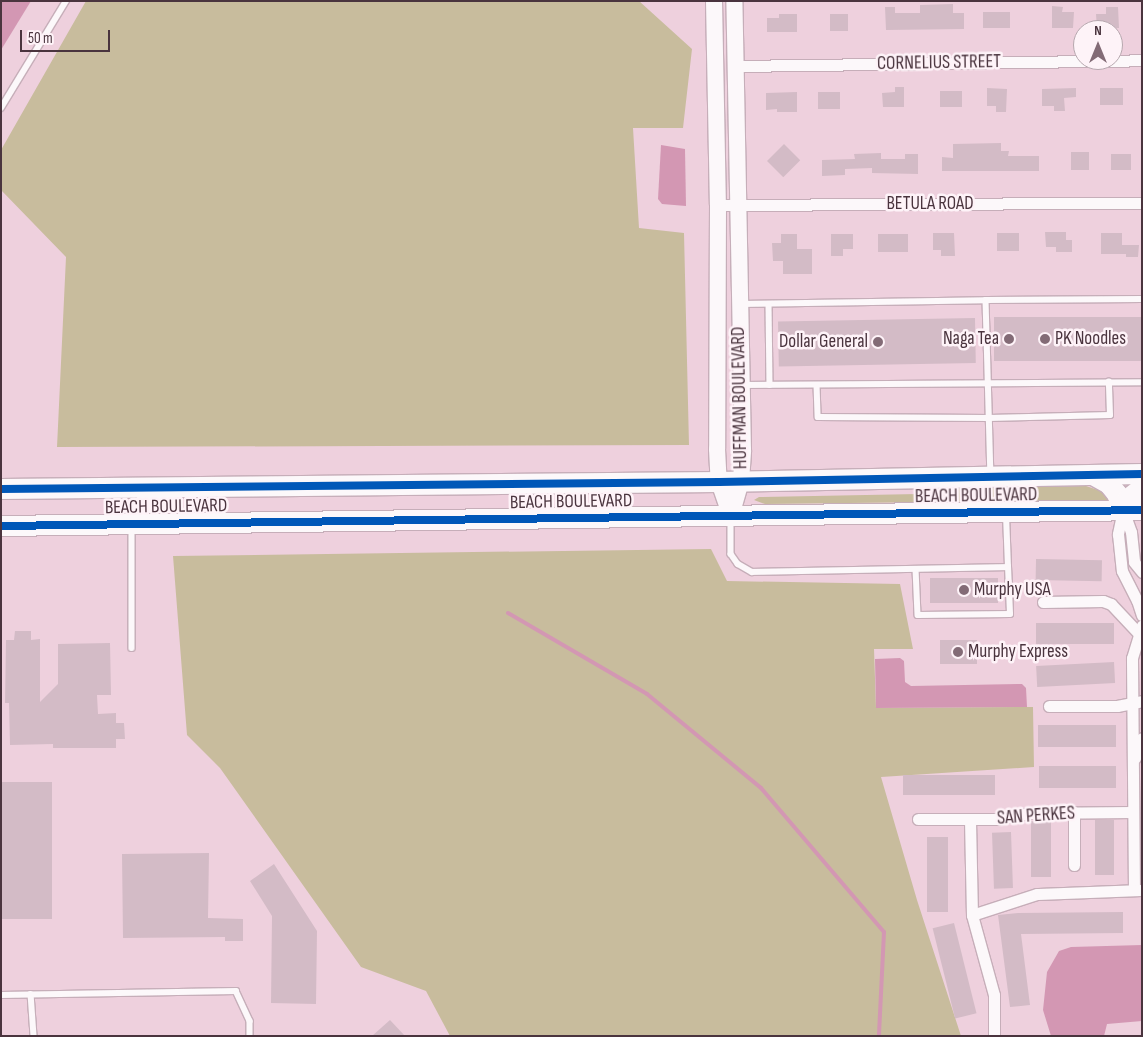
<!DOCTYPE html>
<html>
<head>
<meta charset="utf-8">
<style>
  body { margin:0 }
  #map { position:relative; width:1143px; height:1037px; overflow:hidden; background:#eed0dd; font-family:"Sofia Sans Condensed",sans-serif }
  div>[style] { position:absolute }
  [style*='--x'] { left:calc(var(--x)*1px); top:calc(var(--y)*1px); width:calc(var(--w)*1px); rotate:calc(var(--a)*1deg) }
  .green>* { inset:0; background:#c8bc9d }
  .water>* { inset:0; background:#d397b3 }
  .stream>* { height:4px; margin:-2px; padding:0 2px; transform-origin:2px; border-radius:2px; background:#d397b3 }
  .building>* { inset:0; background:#d3bbc6; transform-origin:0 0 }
  .roads { filter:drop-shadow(1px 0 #c6aeb9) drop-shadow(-1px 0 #c6aeb9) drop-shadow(0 1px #c6aeb9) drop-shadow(0 -1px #c6aeb9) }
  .lane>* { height:5.5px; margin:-2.75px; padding:0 2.75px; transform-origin:2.75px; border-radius:2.75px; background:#fcf8fa }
  .street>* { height:11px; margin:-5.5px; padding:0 5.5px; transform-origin:5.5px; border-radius:5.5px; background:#fcf8fa }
  .secondary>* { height:16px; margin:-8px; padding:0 8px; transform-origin:8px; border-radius:8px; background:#fcf8fa }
  .highway>* { height:20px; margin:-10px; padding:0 10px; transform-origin:10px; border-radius:10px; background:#fcf8fa }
  .cycleway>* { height:8px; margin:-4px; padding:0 4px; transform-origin:4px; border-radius:4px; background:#0057b8 }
  .dots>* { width:14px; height:14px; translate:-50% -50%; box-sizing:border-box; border:2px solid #fef3f8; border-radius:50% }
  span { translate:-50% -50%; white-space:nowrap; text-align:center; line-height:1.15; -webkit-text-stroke:5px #fef3f8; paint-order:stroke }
  .street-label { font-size:19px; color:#4a343e }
  .poi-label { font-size:19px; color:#4a343e }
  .right { translate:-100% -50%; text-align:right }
  .left { translate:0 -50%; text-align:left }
  .frame { position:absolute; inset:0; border:2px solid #4a343e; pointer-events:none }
  .north { position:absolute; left:1073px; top:20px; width:50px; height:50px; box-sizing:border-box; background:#fef3f8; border:1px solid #b6a7ae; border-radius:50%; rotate:0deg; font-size:14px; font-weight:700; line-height:20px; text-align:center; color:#4a343e }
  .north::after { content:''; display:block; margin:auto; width:18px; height:22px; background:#836b76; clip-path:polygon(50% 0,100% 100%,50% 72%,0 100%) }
  .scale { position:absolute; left:20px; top:30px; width:90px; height:22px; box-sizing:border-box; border:2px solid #4a343e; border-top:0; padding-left:6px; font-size:15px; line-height:18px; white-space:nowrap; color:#4a343e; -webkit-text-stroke:4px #fef3f8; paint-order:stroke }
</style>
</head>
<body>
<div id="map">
  <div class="green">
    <i style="clip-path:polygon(86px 1px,639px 1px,692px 49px,683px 128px,633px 128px,639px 228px,684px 233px,689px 445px,57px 447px,66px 257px,1px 190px,1px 150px)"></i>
    <i style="clip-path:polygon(1086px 486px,1107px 493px,1111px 500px,765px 504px,754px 500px,759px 497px,918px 494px,945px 488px)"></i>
    <i style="clip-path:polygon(711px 549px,727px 581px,900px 584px,913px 649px,874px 649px,876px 708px,1033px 707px,1034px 767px,881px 777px,917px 900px,961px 1036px,450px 1036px,426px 991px,361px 967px,220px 768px,187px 735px,173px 556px)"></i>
  </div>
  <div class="water">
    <i style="clip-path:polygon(1px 1px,31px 1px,1px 50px)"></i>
    <i style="clip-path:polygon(661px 145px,685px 149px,686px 206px,662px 204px,658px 199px)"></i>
    <i style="clip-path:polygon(900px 658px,904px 661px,905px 682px,911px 686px,1022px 684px,1026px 688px,1027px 707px,876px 708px,875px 659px)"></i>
    <i style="clip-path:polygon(1142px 945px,1142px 1021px,1107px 1024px,1104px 1036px,1051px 1036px,1043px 1010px,1047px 972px,1059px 951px,1071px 947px)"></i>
  </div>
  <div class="stream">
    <i style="--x:508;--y:613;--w:161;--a:30.2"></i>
    <i style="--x:647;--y:694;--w:148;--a:39.5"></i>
    <i style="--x:761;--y:788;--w:189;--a:49.5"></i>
    <i style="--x:884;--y:932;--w:104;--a:92.8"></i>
  </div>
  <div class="building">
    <i style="clip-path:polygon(953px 4px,953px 13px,964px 13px,964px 29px,886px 30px,885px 7px,895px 7px,895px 13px,920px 13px,920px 5px)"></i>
    <i style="clip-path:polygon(1052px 6px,1063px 7px,1062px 12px,1074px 12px,1073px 28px,1052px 28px)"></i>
    <i style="clip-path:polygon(1106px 7px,1118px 7px,1119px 28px,1097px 29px,1096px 14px,1106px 14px)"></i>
    <i style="left:983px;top:12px;width:27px;height:16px"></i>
    <i style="clip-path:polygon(779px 14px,797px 14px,797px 32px,767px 32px,767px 18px,779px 18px)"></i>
    <i style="left:848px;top:14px;width:17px;height:18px;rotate:90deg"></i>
    <i style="clip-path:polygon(895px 87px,904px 87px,904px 107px,883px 107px,882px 93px,895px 92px)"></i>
    <i style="clip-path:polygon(987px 88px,1007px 89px,1006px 112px,996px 112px,996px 106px,987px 106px)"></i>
    <i style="clip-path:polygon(1076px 88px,1076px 97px,1064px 98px,1065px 111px,1054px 111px,1054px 106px,1042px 106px,1042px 89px)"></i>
    <i style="left:1100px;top:88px;width:23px;height:17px"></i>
    <i style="left:940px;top:91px;width:22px;height:16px"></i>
    <i style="clip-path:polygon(797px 92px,797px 112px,777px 112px,777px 109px,766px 110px,766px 93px)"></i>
    <i style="left:818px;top:92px;width:22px;height:17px"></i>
    <i style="clip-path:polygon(1001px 143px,1001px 151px,1009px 151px,1008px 156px,1039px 156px,1039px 171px,942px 171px,942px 157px,953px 158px,953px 144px)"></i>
    <i style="left:784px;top:144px;width:23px;height:24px;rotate:45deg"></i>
    <i style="left:1089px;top:152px;width:18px;height:18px;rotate:90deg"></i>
    <i style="clip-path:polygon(881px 153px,881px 159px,905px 159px,905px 154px,918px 154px,918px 174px,872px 173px,872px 168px,845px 169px,845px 175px,822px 176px,822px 160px,855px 159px,854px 154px)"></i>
    <i style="left:1131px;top:154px;width:16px;height:20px;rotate:90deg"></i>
    <i style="clip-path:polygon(1045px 232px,1066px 232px,1066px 240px,1072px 240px,1072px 252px,1056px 252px,1056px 247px,1046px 247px)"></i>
    <i style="clip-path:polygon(933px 233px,954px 233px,955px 256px,941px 256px,941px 250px,933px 250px)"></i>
    <i style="left:1019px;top:233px;width:18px;height:22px;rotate:90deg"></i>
    <i style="clip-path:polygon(1101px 233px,1122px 233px,1122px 245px,1139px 245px,1138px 257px,1126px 257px,1126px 254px,1101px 254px)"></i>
    <i style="clip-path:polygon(781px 234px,797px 234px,797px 249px,812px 249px,812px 274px,783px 274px,783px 261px,773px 261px,772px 243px,781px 243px)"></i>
    <i style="clip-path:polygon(831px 234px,853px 234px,853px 249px,843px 249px,843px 256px,831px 256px)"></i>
    <i style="left:878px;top:234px;width:30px;height:18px"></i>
    <i style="left:1142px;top:317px;width:44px;height:148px;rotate:90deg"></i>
    <i style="left:975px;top:318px;width:45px;height:197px;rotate:89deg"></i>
    <i style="left:1036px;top:559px;width:66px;height:21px;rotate:1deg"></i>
    <i style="left:930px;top:578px;width:68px;height:25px"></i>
    <i style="left:1036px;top:623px;width:78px;height:21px"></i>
    <i style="clip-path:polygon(15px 631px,31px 631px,31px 640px,40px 639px,40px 702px,58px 684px,58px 644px,110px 643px,111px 695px,97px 695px,98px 714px,116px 713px,116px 723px,124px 723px,125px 739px,116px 739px,116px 748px,53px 748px,53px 744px,10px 745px,9px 703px,5px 703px,6px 640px,14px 640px)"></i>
    <i style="left:940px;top:640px;width:37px;height:24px"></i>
    <i style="left:1114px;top:662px;width:21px;height:78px;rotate:87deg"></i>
    <i style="left:1116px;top:725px;width:22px;height:78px;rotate:90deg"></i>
    <i style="left:1039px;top:766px;width:77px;height:22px"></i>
    <i style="left:995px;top:775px;width:20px;height:92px;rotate:90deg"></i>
    <i style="left:52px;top:782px;width:137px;height:51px;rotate:90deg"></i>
    <i style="left:1095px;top:820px;width:19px;height:55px"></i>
    <i style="left:1031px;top:821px;width:20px;height:56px"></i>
    <i style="left:1011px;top:832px;width:56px;height:19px;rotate:88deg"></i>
    <i style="left:927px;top:837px;width:21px;height:75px"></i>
    <i style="clip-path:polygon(209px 853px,208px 918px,243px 919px,243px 941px,225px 941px,225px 937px,123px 938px,122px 854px)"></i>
    <i style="clip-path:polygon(274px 864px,317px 931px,316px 1004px,271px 1003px,272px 916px,250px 881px)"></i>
    <i style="clip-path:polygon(1123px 912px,1123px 933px,1021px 934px,1030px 1005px,1010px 1007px,998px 915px,1018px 913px)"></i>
    <i style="left:954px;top:923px;width:93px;height:22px;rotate:76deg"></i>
    <i style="clip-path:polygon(390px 1020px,405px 1036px,372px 1036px)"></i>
  </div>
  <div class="roads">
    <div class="lane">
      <i style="--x:1;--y:108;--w:125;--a:-58.7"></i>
      <i style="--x:986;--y:300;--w:156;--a:-0.4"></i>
      <i style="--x:741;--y:304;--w:245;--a:-0.9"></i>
      <i style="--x:986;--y:300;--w:174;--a:88.4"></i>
      <i style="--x:769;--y:304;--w:81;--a:89.3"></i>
      <i style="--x:744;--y:385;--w:398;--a:-0.4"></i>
      <i style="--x:817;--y:385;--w:32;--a:88"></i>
      <i style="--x:818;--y:417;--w:171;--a:0.3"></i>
      <i style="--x:989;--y:418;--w:121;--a:-1.4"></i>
      <i style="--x:1110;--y:415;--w:33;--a:-92"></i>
      <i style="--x:731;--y:519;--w:35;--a:90"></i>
      <i style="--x:731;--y:554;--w:12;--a:55"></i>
      <i style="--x:738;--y:564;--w:16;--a:30"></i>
      <i style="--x:752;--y:572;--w:256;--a:-1.1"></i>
      <i style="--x:1008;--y:567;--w:53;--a:-92.2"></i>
      <i style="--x:132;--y:528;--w:120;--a:90"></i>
      <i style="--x:916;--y:569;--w:46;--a:87.5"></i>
      <i style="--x:918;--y:615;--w:92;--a:-0.6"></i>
      <i style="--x:1010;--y:614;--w:47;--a:-92.4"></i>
      <i style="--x:31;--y:994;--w:42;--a:85.9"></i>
      <i style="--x:1;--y:995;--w:235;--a:-1"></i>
      <i style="--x:236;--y:991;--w:33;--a:65"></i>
      <i style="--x:250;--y:1021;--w:15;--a:90"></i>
    </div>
    <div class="street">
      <i style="--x:736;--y:66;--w:406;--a:-0.8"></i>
      <i style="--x:718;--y:205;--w:424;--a:-0.3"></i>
      <i style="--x:1123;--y:510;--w:25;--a:102"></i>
      <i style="--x:1118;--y:534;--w:37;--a:84"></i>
      <i style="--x:1122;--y:571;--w:33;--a:63"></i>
      <i style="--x:1137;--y:600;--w:16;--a:72"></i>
      <i style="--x:1123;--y:510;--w:23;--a:70"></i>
      <i style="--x:1131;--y:532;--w:30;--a:84"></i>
      <i style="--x:1134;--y:562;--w:13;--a:51"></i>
      <i style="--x:1043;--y:602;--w:60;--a:-1"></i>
      <i style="--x:1103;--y:601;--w:9;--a:21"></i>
      <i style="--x:1111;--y:604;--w:45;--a:46.8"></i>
      <i style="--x:1049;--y:706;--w:68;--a:0"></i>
      <i style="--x:1117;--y:706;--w:25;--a:-11"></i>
      <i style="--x:1135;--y:758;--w:21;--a:-71"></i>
      <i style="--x:1074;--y:812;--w:53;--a:90"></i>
      <i style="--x:918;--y:819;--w:78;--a:0"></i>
      <i style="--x:996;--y:819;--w:35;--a:-10"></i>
      <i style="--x:1030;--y:813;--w:102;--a:-0.6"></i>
      <i style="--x:970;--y:820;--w:95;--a:88.8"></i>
      <i style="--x:972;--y:915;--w:83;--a:74.6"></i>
      <i style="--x:994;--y:995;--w:41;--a:90"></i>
      <i style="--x:1134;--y:890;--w:232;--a:-90.5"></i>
      <i style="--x:1132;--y:658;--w:34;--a:-73"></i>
      <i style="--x:972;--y:915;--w:68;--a:-17.9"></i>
      <i style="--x:1037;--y:894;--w:105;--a:-2.2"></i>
    </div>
    <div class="secondary">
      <i style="--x:714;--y:1;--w:204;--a:88.9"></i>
      <i style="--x:718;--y:205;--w:244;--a:90.2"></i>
      <i style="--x:717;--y:449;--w:33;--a:87"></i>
      <i style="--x:719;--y:482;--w:36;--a:71"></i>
      <i style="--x:731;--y:516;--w:36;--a:-74"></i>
      <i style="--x:741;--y:481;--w:31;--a:-86"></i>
      <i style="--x:743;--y:450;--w:449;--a:-91.1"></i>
    </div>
    <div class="highway">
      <i style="--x:1093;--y:475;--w:18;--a:29"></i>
      <i style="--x:1109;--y:484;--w:13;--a:51"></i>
      <i style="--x:1117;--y:494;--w:17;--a:69"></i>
      <i style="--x:1;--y:489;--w:718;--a:-0.56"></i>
      <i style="--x:719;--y:482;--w:423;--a:-1.1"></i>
      <i style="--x:1123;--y:510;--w:12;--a:-66"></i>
      <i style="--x:1128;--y:499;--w:18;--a:-38"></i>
      <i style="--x:132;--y:524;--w:15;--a:-67"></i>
      <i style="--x:138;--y:510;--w:13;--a:-42"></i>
      <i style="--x:148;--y:501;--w:25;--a:-27"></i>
      <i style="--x:1;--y:526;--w:1141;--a:-0.8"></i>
    </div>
  </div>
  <div class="cycleway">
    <i style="--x:1;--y:489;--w:718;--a:-0.56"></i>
    <i style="--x:719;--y:482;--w:423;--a:-1.1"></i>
    <i style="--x:1;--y:526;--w:1141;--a:-0.8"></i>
  </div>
  <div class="dots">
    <i style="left:1009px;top:339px;background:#836b76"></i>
    <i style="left:1045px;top:339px;background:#836b76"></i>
    <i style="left:878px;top:342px;background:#836b76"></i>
    <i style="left:964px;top:590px;background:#836b76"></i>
    <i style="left:958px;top:652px;background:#836b76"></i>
  </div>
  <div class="street-label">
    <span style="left:939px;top:63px;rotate:-1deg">CORNELIUS STREET</span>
    <span style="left:930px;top:204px">BETULA ROAD</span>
    <span style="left:740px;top:398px;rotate:-91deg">HUFFMAN BOULEVARD</span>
    <span style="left:976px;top:496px;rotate:-1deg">BEACH BOULEVARD</span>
    <span style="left:571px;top:502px;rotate:-1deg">BEACH BOULEVARD</span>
    <span style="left:166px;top:507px;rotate:-1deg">BEACH BOULEVARD</span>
    <span style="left:1036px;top:816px;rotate:-4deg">SAN PERKES</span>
  </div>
  <div class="poi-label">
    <span class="right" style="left:999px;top:339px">Naga Tea</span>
    <span class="left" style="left:1055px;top:339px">PK Noodles</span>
    <span class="right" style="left:868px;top:342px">Dollar General</span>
    <span class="left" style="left:974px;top:590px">Murphy USA</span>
    <span class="left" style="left:968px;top:652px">Murphy Express</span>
  </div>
  <div class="frame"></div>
  <div class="north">N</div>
  <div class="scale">50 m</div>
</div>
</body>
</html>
